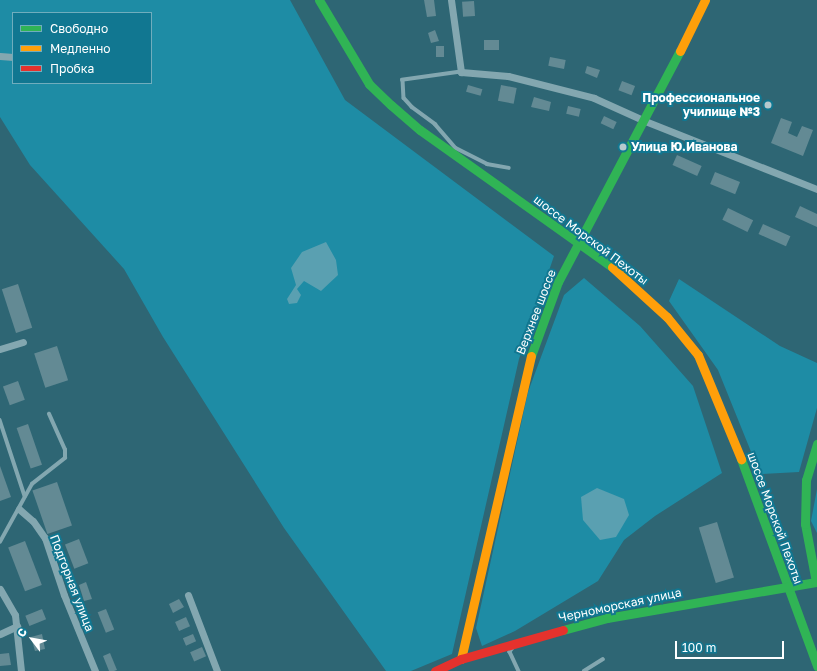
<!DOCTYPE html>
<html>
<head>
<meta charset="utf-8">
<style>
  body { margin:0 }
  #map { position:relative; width:817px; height:671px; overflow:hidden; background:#2e6674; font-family:"Golos Text",sans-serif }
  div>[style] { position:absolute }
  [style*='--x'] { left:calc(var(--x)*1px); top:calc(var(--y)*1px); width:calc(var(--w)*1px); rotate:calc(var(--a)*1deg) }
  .green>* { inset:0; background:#1e8ca5 }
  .water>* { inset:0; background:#5aa0b1 }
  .building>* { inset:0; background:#638a94; transform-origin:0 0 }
  .lane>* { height:3.5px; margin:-1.75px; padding:0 1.75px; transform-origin:1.75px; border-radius:1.75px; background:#83a7b0 }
  .street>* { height:7px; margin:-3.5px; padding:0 3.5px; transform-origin:3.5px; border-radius:3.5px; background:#83a7b0 }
  .fast>* { height:9px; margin:-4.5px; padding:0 4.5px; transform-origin:4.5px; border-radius:4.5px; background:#30b455 }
  .slow>* { height:9px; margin:-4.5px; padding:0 4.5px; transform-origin:4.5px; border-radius:4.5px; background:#ff9f0a }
  .jam>* { height:9px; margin:-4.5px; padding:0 4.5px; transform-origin:4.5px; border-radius:4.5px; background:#e5322d }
  .dots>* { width:11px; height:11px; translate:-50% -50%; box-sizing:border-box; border:2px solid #117791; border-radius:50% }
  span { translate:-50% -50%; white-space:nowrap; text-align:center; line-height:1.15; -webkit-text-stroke:4px #117791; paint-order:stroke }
  .poi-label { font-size:12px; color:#fff; font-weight:700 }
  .right { translate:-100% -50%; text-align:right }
  .left { translate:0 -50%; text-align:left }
  .street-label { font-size:12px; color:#fff }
  .legend { position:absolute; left:12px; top:12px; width:140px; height:72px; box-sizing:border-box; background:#117791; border:1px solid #70adbd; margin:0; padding:5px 7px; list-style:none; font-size:12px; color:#fff }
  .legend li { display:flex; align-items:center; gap:8px; height:20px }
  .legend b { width:20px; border:1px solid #70adbd }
  .north { position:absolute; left:12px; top:619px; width:40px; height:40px; -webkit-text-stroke:3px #117791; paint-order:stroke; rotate:302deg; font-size:11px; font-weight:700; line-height:16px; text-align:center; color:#fff }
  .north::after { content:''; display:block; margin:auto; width:14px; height:18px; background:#fff; clip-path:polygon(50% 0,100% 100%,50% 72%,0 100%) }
  .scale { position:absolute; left:675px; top:641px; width:109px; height:18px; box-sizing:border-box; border:2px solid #fff; border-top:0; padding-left:5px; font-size:12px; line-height:14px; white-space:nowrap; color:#fff; -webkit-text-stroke:3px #117791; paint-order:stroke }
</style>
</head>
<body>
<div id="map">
  <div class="green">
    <i style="clip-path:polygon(evenodd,0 0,290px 0,345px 100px,554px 256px,519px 359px,452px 654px,411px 671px,386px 671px,284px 528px,163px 337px,124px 269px,30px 165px,0 117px,0 0,13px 13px,151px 13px,151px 83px,13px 83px,13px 13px)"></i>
    <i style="clip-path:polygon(584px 278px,640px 326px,693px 386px,722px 473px,655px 516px,624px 540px,598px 581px,515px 631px,482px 646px,476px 628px,528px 392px,564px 295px)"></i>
    <i style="clip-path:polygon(679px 279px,780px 346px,817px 363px,817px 408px,799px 472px,760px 474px,718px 370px,669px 301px)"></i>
    <i style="clip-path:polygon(817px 489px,817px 533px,811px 521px)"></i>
  </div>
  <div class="water">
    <i style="clip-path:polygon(326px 242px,336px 260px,338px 275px,321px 291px,304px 281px,297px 289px,301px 295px,297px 303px,289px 304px,287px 299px,296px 285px,291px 268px,302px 252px)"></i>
    <i style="clip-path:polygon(597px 488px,624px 499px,629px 515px,616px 537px,600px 540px,583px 520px,581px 497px)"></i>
  </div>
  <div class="building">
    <i style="clip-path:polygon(424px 0,434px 0,436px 16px,427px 17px)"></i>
    <i style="left:474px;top:1px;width:15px;height:12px;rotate:86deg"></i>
    <i style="clip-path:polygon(435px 30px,439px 41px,431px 43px,428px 33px)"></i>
    <i style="left:484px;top:40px;width:15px;height:10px"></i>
    <i style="left:436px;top:46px;width:8px;height:11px"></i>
    <i style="left:550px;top:57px;width:16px;height:9px;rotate:11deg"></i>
    <i style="clip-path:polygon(587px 66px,600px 70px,597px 78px,585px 73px)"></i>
    <i style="left:622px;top:81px;width:14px;height:10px;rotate:21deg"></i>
    <i style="left:468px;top:85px;width:15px;height:7px;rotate:16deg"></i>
    <i style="left:501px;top:85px;width:16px;height:16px;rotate:11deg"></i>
    <i style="clip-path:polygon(534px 97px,551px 102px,549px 111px,531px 107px)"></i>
    <i style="left:568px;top:106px;width:13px;height:8px;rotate:13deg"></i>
    <i style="left:604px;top:116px;width:14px;height:8px;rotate:25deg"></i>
    <i style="clip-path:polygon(781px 118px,792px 122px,788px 133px,797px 137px,802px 126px,813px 130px,803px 156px,771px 143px)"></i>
    <i style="left:677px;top:155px;width:27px;height:11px;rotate:24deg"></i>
    <i style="left:715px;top:172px;width:27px;height:13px;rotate:22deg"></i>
    <i style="clip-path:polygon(800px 206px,817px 214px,817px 227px,795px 217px)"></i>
    <i style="left:728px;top:208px;width:28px;height:13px;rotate:26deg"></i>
    <i style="left:763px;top:224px;width:30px;height:11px;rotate:24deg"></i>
    <i style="left:18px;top:284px;width:46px;height:17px;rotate:72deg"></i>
    <i style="left:57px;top:346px;width:36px;height:24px;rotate:72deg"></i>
    <i style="left:18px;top:381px;width:20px;height:16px;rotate:70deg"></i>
    <i style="left:28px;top:424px;width:43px;height:12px;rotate:71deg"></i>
    <i style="clip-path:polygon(0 466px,11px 497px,0 501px)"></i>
    <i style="left:57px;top:482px;width:46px;height:26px;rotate:71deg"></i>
    <i style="left:717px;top:522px;width:58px;height:19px;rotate:73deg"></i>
    <i style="left:79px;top:539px;width:26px;height:15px;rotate:69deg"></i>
    <i style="left:25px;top:541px;width:47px;height:18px;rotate:69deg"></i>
    <i style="clip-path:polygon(86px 582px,92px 599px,84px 601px,79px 585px)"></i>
    <i style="clip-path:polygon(179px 599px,184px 607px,173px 613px,169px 604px)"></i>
    <i style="left:42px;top:609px;width:11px;height:18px;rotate:68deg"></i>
    <i style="left:106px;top:609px;width:22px;height:9px;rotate:68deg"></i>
    <i style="left:186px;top:617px;width:10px;height:12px;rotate:66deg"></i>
    <i style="clip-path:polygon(42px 634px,45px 649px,35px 651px,31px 637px)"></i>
    <i style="left:193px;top:634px;width:8px;height:11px;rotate:67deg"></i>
    <i style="left:202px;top:647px;width:10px;height:13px;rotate:66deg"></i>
    <i style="clip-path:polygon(9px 653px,11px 665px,0 666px,0 654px)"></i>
    <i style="clip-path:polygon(110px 653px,117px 670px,114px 671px,109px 671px,103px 656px)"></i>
  </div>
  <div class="lane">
    <i style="--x:461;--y:72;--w:59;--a:172.1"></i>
    <i style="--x:403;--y:80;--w:18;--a:87"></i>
    <i style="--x:404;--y:98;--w:12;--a:48"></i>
    <i style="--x:412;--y:107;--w:29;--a:36"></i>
    <i style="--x:435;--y:124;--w:32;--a:49"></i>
    <i style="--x:456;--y:148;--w:35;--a:27"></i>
    <i style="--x:487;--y:164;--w:22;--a:10"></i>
    <i style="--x:0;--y:420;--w:80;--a:71.8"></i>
    <i style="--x:0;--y:542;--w:66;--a:-61.1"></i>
    <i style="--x:32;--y:484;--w:42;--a:-38.2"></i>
    <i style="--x:65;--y:458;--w:8;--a:-90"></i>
    <i style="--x:65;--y:450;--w:39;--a:-114"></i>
    <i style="--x:516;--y:644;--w:10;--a:127"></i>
    <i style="--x:510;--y:652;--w:21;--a:65"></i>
    <i style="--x:584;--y:671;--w:22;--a:-32"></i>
  </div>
  <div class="street">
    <i style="--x:451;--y:0;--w:73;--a:82.1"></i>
    <i style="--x:461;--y:72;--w:47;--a:4.9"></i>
    <i style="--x:508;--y:76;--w:89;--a:14.3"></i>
    <i style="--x:594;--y:98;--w:56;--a:24.3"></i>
    <i style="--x:645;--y:121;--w:185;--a:21.6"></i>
    <i style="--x:0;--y:56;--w:13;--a:4"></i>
    <i style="--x:0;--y:349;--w:24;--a:-17"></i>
    <i style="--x:19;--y:509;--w:18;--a:41"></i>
    <i style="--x:33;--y:521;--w:21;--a:55"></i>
    <i style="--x:45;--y:538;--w:60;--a:71.6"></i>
    <i style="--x:64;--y:595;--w:82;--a:67.8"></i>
    <i style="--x:0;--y:589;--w:30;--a:60"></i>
    <i style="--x:15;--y:615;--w:56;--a:83.9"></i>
    <i style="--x:188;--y:595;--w:81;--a:69.1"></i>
    <i style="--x:0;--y:634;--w:19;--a:-25"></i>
  </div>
  <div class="fast">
    <i style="--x:319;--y:0;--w:98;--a:59.2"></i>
    <i style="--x:369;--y:84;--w:30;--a:44"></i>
    <i style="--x:391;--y:105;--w:38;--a:41"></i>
    <i style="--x:420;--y:130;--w:236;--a:35.5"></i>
    <i style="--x:531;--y:356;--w:79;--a:-70"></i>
    <i style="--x:558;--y:282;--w:261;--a:-62.2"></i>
    <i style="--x:741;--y:459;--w:221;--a:69.8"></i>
    <i style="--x:563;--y:630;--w:46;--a:-15.3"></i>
    <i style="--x:607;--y:618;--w:212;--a:-9.8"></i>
    <i style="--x:816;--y:582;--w:59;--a:-100.7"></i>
    <i style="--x:805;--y:524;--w:44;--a:-88.7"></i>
    <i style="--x:806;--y:480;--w:38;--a:-73"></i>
  </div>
  <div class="slow">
    <i style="--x:680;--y:51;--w:57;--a:-63.9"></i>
    <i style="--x:612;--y:267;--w:74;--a:42.3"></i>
    <i style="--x:667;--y:317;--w:49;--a:50.8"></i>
    <i style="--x:698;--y:355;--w:113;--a:67.5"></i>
    <i style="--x:461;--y:659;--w:311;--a:-77"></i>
  </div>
  <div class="jam">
    <i style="--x:435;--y:671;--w:29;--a:-25"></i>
    <i style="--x:461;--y:659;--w:106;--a:-15.9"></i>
  </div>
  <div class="dots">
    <i style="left:768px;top:105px;background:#b6c9ce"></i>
    <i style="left:623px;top:147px;background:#b6c9ce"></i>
  </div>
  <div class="poi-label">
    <span class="right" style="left:760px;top:105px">Профессиональное<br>училище №3</span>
    <span class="left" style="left:631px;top:147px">Улица Ю.Иванова</span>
  </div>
  <div class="street-label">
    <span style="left:591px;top:240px;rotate:37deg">шоссе Морской Пехоты</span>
    <span style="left:536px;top:312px;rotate:-69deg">Верхнее шоссе</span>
    <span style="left:775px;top:518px;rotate:70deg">шоссе Морской Пехоты</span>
    <span style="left:72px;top:583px;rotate:69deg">Подгорная улица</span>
    <span style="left:620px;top:605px;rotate:-12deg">Черноморская улица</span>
  </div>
  <ul class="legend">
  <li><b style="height:5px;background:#30b455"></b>Свободно</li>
  <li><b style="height:5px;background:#ff9f0a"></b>Медленно</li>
  <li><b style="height:5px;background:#e5322d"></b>Пробка</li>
  </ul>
  <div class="north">С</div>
  <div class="scale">100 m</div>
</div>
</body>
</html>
